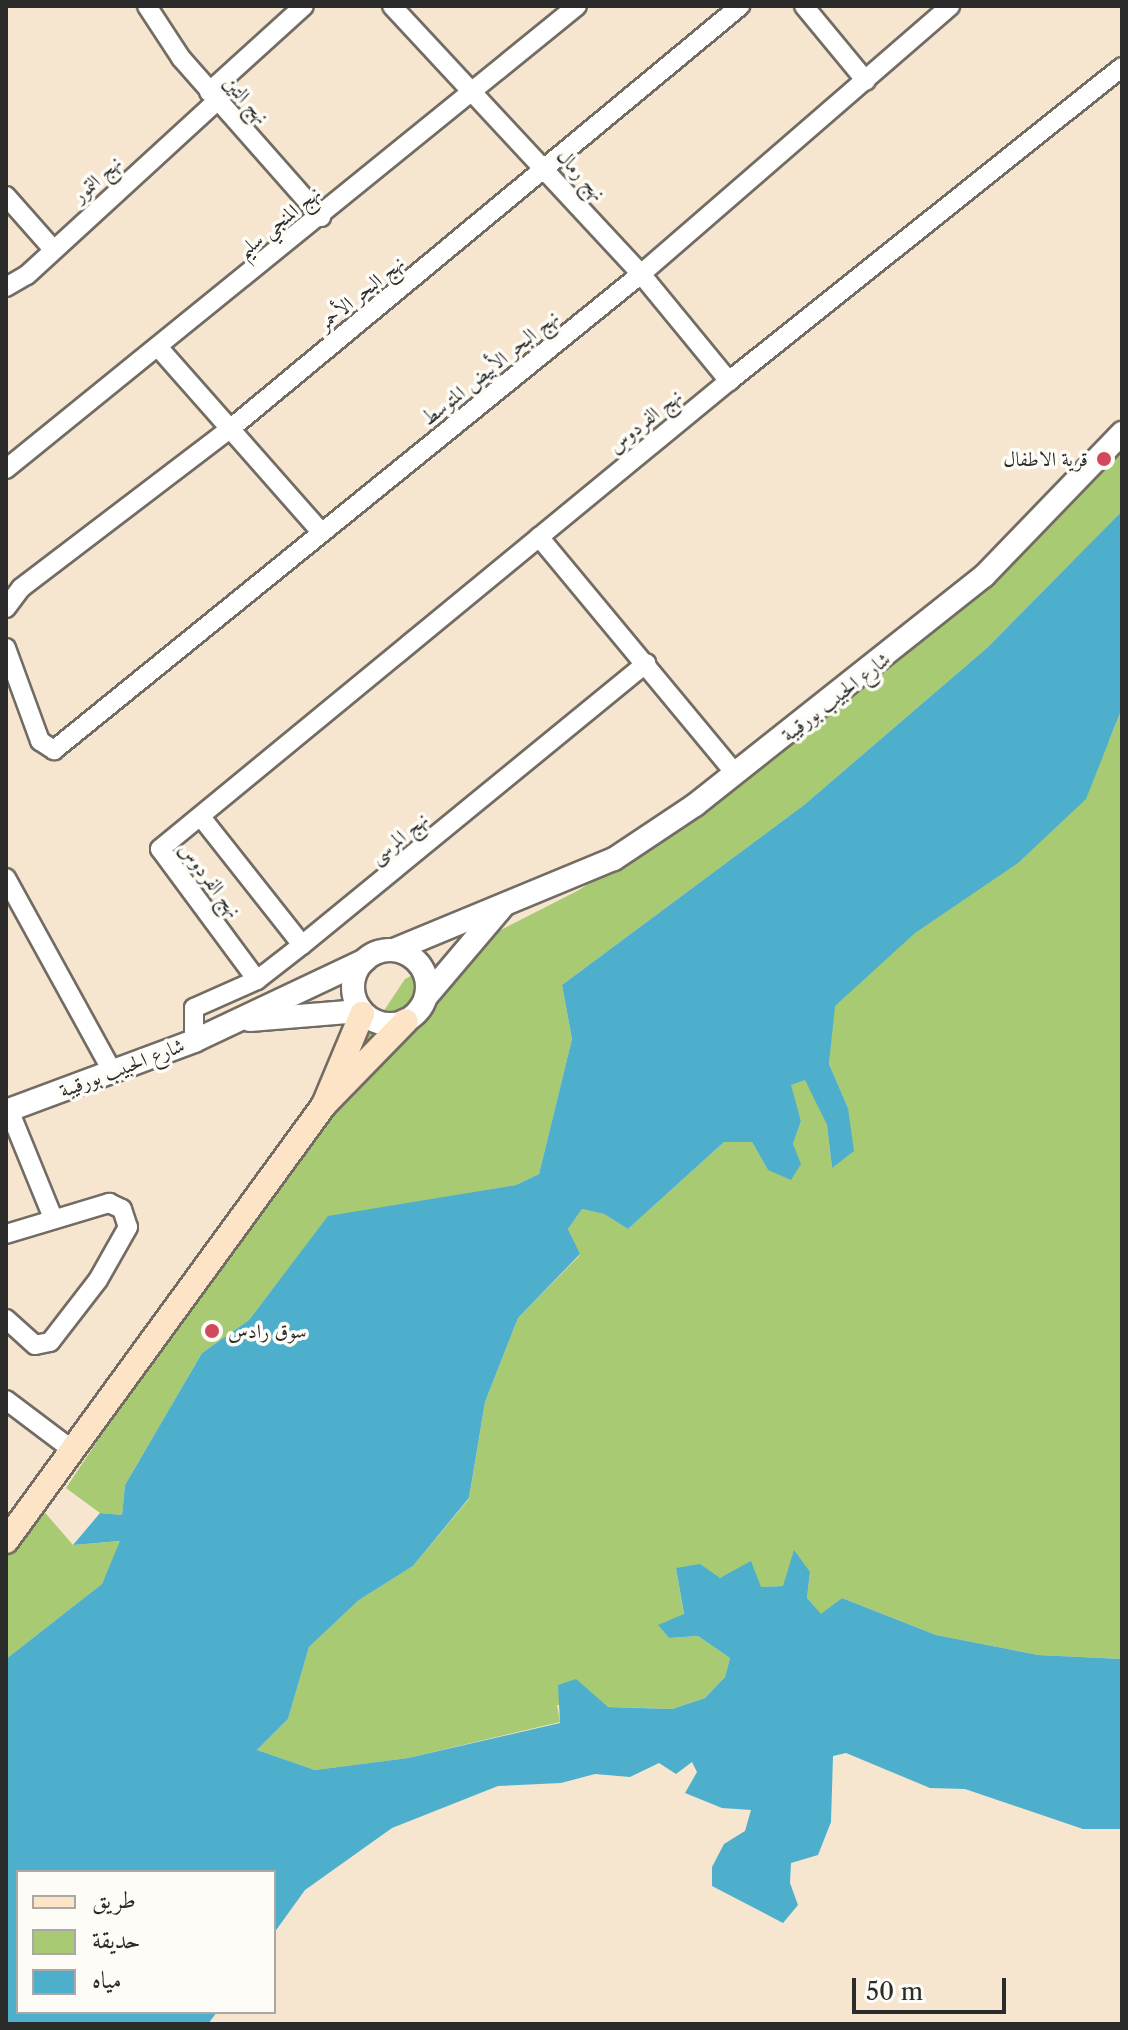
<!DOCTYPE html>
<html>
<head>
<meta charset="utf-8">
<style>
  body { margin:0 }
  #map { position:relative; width:1128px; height:2030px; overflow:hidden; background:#f6e5cf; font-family:"Libre Caslon Text",Amiri,serif }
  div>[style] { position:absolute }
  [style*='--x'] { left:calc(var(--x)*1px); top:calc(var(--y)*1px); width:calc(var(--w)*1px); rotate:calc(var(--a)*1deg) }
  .green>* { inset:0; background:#a8ca73 }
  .water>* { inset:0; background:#4dafcc }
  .roads { filter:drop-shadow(2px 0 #726c64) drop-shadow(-2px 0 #726c64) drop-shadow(0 2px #726c64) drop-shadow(0 -2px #726c64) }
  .minor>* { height:18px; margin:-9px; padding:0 9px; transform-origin:9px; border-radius:9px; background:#fff }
  .tertiary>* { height:22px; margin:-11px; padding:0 11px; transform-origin:11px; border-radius:11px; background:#fff }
  .tertiary>.ring { margin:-11px; padding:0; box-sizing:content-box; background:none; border:22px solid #fff; border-radius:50% }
  .secondary>* { height:24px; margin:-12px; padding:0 12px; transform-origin:12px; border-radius:12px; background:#fee4c6 }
  .dots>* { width:22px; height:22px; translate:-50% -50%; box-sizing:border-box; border:4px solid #fdfcf7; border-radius:50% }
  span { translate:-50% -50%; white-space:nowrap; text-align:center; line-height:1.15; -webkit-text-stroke:7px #fdfcf7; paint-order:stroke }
  .street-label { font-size:20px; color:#2b2b2b }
  .poi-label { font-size:20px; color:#2b2b2b }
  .right { translate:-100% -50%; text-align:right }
  .left { translate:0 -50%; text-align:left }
  .frame { position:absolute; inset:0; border:8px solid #2b2b2b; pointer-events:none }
  .legend { position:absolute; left:16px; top:1870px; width:260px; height:144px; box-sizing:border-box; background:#fdfcf7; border:2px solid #a9a8a5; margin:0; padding:10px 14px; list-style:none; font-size:24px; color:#2b2b2b }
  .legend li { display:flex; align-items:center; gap:16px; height:40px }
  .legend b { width:40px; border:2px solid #a9a8a5 }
  .scale { position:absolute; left:852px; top:1978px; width:154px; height:36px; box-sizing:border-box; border:4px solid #2b2b2b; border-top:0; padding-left:10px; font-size:24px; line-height:28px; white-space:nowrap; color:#2b2b2b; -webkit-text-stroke:6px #fdfcf7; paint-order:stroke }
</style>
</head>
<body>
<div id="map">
  <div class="green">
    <i style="clip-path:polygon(1122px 447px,1122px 511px,988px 647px,804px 805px,562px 985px,572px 1039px,539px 1174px,516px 1185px,328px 1217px,249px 1320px,202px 1353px,125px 1485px,122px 1515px,100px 1513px,66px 1488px,405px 979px,579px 890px,770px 763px,988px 584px)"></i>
    <i style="clip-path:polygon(1122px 708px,1122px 1659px,1038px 1655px,936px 1635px,842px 1598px,821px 1615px,807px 1598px,810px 1572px,784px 1586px,761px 1587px,734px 1572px,720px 1578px,676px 1568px,684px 1615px,659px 1626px,669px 1638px,698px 1636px,730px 1658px,725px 1677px,705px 1698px,672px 1709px,557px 1705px,560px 1722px,408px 1758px,315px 1770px,257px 1750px,288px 1719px,309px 1647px,359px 1600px,413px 1566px,469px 1499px,485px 1402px,518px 1318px,580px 1255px,568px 1229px,582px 1209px,604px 1214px,628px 1229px,724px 1142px,752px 1142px,768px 1170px,793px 1144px,801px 1121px,790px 1085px,806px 1079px,827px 1125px,832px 1168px,848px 1108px,829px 1064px,834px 1006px,1109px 741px)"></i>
    <i style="clip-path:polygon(41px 1508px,73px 1545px,121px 1541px,102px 1584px,6px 1659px,6px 1557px)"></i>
  </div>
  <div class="water">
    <i style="clip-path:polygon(1122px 511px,1122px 708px,1086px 799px,1018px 863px,915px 933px,835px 1006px,829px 1064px,848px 1108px,854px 1151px,832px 1168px,827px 1125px,805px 1080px,791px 1085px,801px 1121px,793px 1144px,801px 1164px,791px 1180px,768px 1170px,752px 1142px,724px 1142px,628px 1229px,604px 1214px,582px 1209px,568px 1229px,580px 1254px,518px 1318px,485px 1402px,469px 1498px,413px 1566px,359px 1600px,309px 1647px,288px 1719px,257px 1750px,315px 1770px,408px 1758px,560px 1723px,558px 1685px,576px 1679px,608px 1707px,672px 1709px,705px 1698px,725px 1677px,730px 1658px,698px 1636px,669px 1638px,658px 1625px,684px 1614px,676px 1568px,700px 1564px,720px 1578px,751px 1561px,761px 1587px,783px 1586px,794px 1550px,810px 1572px,807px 1598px,821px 1614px,842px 1598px,936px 1635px,1038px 1655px,1122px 1659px,1122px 1829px,1083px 1829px,965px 1789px,930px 1788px,846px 1753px,833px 1756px,831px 1822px,818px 1855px,791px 1863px,790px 1883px,798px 1905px,783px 1923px,712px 1886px,712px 1867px,724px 1844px,745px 1831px,751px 1810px,722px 1808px,685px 1793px,697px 1772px,692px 1762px,676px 1774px,659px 1763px,630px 1777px,595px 1774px,561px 1783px,498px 1786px,392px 1828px,305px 1890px,274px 1933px,274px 1872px,18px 1872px,18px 2012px,217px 2012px,208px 2024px,6px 2024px,6px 1659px,102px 1584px,120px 1541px,73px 1545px,100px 1513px,122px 1515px,125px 1485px,202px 1353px,249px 1320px,328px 1216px,516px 1185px,539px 1174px,572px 1039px,562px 985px,804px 805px,988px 647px)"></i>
  </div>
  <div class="roads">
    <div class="minor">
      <i style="--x:147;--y:6;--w:62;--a:56.8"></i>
      <i style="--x:181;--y:58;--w:212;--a:48.6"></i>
      <i style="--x:392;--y:6;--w:366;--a:47.1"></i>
      <i style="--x:641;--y:274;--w:139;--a:50.6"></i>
      <i style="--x:804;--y:6;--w:97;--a:50.4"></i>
      <i style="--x:209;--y:92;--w:128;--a:-42.2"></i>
      <i style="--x:6;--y:196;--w:69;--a:48.5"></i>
      <i style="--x:6;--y:287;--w:24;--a:-30"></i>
      <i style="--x:27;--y:275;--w:258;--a:-42.5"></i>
      <i style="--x:158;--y:347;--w:247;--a:48.6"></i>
      <i style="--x:6;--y:469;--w:735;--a:-39.04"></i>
      <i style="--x:539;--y:537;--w:308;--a:50.3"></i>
      <i style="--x:6;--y:608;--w:25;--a:-53"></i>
      <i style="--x:21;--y:588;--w:263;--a:-37.3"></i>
      <i style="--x:230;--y:429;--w:663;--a:-39.67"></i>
      <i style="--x:6;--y:648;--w:99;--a:69.9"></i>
      <i style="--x:40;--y:741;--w:17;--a:33"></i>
      <i style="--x:54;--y:750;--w:756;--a:-39.04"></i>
      <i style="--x:641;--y:274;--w:409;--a:-40.9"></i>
      <i style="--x:201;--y:817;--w:163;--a:51.7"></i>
      <i style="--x:6;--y:878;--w:222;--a:61.2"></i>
      <i style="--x:257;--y:980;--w:163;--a:-126.5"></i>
      <i style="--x:160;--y:849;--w:737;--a:-39.44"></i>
      <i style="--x:729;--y:381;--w:503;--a:-38.62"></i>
      <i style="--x:194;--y:1041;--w:33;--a:-90"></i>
      <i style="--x:194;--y:1008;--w:69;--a:-24"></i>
      <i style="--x:257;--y:980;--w:57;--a:-37.9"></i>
      <i style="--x:302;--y:945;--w:445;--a:-39.3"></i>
      <i style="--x:9;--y:1110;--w:117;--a:67.8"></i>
      <i style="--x:6;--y:1234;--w:108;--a:-16.8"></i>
      <i style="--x:109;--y:1203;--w:14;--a:25"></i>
      <i style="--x:122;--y:1209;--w:19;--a:72"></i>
      <i style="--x:128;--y:1227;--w:61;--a:119.5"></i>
      <i style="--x:98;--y:1280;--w:78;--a:127.7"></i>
      <i style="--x:50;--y:1342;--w:15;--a:169"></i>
      <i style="--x:35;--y:1345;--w:39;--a:-138"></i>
      <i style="--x:6;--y:1400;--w:81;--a:37"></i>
    </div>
    <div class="tertiary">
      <i class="ring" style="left:353px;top:950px;width:52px;height:52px"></i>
      <i style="--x:394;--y:950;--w:238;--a:-22.5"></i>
      <i style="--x:614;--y:859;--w:97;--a:-33.7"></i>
      <i style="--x:695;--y:805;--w:369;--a:-38.4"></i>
      <i style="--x:984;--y:576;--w:199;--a:-46"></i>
      <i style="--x:426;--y:997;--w:121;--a:-49.7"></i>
      <i style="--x:250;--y:1020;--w:110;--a:-4.7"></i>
      <i style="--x:6;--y:1111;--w:201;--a:-20.4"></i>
      <i style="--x:194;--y:1041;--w:189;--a:-25.3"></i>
    </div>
    <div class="secondary">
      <i style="--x:324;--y:1105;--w:99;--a:-67.3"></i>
      <i style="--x:6;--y:1541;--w:540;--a:-53.89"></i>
      <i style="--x:324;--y:1105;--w:117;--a:-45.7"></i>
    </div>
  </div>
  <div class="dots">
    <i style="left:1104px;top:459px;background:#d1495b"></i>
    <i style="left:212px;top:1331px;background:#d1495b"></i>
  </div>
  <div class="street-label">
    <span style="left:246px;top:100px;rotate:48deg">نهج التين</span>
    <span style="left:581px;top:175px;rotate:48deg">نهج رمال</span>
    <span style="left:97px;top:179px;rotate:-42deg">نهج التمور</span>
    <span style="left:279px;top:222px;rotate:-39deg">نهج المنجي سليم</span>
    <span style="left:361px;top:293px;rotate:-39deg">نهج البحر الأحمر</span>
    <span style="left:490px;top:368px;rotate:-39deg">نهج البحر الأبيض المتوسط</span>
    <span style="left:645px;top:421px;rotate:-39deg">نهج الفردوس</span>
    <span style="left:836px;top:697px;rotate:-38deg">شارع الحبيب بورقيبة</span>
    <span style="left:399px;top:838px;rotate:-39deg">نهج المرسى</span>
    <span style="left:210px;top:880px;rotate:53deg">نهج الفردوس</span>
    <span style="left:122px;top:1068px;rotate:-21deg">شارع الحبيب بورقيبة</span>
  </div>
  <div class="poi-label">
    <span class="right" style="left:1088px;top:459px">قرية الاطفال</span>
    <span class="left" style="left:228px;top:1331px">سوق رادس</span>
  </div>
  <div class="frame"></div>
  <ul class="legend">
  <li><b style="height:10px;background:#fee4c6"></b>طريق</li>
  <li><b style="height:22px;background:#a8ca73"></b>حديقة</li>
  <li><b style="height:22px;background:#4dafcc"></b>مياه</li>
  </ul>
  <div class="scale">50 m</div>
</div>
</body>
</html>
